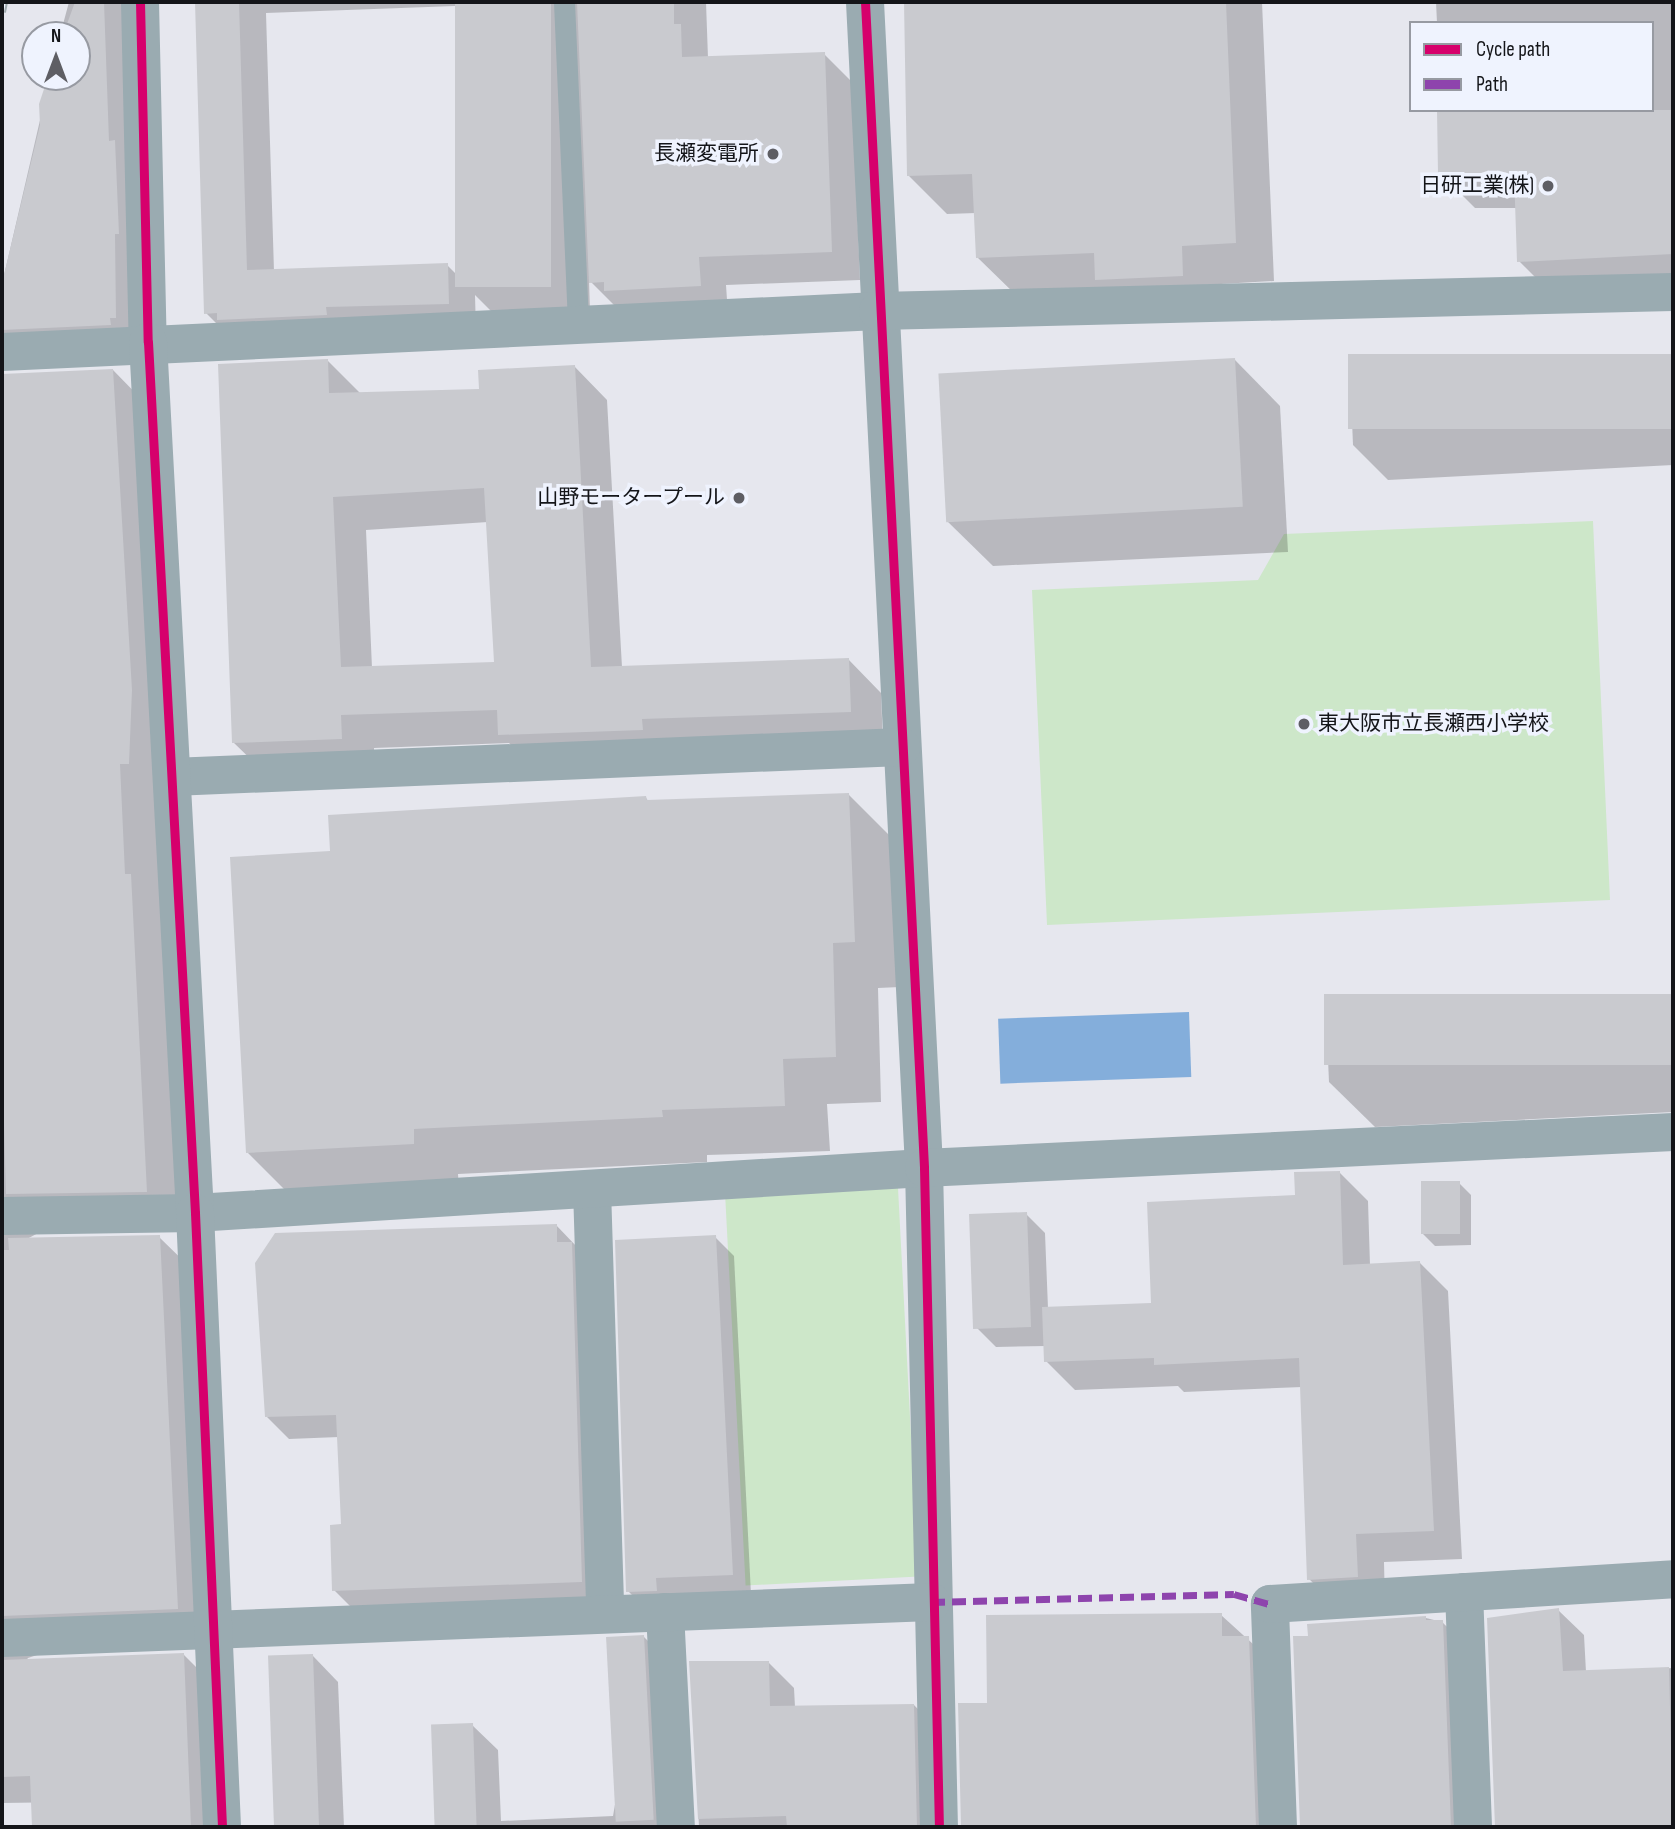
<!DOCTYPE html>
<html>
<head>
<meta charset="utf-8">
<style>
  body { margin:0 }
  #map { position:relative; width:1675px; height:1829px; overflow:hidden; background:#e6e7ee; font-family:"Sofia Sans Condensed","Noto Sans JP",sans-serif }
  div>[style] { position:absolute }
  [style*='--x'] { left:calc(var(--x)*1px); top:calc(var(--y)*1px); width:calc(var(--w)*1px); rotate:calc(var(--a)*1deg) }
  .green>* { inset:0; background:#cde7c9; transform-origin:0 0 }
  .water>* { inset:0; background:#84aedb; transform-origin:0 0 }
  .shadow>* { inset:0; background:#0003 }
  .building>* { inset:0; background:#c9cacf; transform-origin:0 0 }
  .service>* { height:21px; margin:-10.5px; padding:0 10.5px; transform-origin:10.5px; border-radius:10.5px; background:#9aabb1 }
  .minor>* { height:38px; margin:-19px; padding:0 19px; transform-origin:19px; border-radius:19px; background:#9aabb1 }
  .tertiary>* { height:38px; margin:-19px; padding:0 19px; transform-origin:19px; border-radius:19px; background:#9aabb1 }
  .rail>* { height:8px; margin-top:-4px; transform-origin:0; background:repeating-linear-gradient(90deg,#eff3fe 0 16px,#a0abaf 0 32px); box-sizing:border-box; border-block:2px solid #a0abaf }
  .quiet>* { height:7px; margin-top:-3.5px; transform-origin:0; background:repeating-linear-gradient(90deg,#8e44ad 0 14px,transparent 0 21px) }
  .cycleway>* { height:9px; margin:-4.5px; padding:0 4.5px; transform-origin:4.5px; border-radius:4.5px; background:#d6006c }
  .dots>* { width:19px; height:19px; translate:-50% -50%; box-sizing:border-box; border:4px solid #eff3fe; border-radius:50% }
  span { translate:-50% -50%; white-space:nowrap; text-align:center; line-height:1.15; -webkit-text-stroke:7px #eff3fe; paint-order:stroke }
  .poi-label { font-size:21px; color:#141519 }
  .right { translate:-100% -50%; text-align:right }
  .left { translate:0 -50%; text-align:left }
  .frame { position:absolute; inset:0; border:4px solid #141519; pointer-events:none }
  .legend { position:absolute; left:1409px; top:21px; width:245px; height:91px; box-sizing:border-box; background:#eff3fe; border:2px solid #979aa2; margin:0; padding:9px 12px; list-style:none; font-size:21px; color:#141519 }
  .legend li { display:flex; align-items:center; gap:14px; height:35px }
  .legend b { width:35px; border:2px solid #979aa2 }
  .north { position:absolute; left:21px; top:21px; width:70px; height:70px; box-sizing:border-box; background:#eff3fe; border:2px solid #979aa2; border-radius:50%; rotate:0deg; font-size:19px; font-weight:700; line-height:28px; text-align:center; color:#141519 }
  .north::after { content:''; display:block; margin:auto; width:24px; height:32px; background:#5e5e64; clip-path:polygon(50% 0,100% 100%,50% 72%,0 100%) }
</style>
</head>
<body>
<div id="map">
  <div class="green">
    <i style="clip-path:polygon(1593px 521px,1610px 900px,1047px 925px,1032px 590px,1258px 580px,1284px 534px)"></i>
    <i style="left:898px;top:1188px;width:389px;height:173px;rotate:87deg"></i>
  </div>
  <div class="water">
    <i style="left:1189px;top:1012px;width:65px;height:191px;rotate:88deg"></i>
  </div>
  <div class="shadow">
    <i style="clip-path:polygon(69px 2px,130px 2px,140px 341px,2px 350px,2px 284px,50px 77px,77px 77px,77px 35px,65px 35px,62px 28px)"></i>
    <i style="clip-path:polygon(evenodd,197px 2px,706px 2px,708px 58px,824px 54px,852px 82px,860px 280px,726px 285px,728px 314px,619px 310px,589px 280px,590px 311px,495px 315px,475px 295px,476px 331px,234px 341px,206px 313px,197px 2px,455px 6px,466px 284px,447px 265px,274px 271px,266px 13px,455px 6px)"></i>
    <i style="clip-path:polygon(905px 2px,1262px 2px,1274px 281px,1017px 296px,978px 258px,976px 213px,947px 214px,908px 175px)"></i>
    <i style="clip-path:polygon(1436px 2px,1673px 2px,1673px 291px,1554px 296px,1519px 261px,1517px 208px,1475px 208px,1440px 173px,1652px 110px,1652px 23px,1437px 23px)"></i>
    <i style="clip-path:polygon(1673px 356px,1673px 465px,1388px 480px,1353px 445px,1350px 372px)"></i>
    <i style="clip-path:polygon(evenodd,327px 360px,361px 394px,481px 390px,574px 366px,607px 400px,622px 667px,848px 659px,881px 693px,883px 745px,533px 767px,509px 743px,374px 748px,375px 772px,267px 775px,233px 742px,327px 360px,488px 522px,496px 663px,372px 668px,366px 530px,488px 522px)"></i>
    <i style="clip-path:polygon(1235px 360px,1280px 406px,1288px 552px,993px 566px,947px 521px)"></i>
    <i style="clip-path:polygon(113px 370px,151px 409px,184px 1229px,40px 1232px,27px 1239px,159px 1237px,198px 1275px,216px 1647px,40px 1654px,28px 1658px,20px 1669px,184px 1655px,209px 1680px,217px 1827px,74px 1827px,73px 1802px,2px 1803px,2px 1669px,18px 1667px,2px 1664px,2px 375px)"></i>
    <i style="clip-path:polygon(849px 795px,894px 840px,900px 987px,878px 988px,881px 1102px,827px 1104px,830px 1151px,707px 1155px,707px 1162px,458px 1174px,459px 1189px,293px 1198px,248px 1153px,332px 853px,646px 798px,649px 802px)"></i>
    <i style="clip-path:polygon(1673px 996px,1673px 1112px,1375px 1127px,1329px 1082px,1326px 1013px)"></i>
    <i style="clip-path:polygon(1340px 1173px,1368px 1201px,1370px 1265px,1419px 1262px,1448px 1291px,1462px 1559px,1384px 1562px,1385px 1605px,1338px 1607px,1309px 1579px,1302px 1387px,1184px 1392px,1178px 1386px,1075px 1390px,1046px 1361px,1046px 1346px,996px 1347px,977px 1328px,1026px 1214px,1045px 1233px,1048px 1308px,1153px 1305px,1296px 1196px)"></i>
    <i style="clip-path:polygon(1459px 1183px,1471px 1195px,1471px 1245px,1435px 1246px,1423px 1234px)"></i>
    <i style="clip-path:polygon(556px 1225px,578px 1248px,604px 1603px,356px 1612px,334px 1590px,343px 1526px,339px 1437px,289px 1439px,267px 1417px)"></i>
    <i style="clip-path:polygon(715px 1237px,734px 1256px,751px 1594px,647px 1610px,628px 1591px)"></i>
    <i style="clip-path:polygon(1558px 1610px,1584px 1635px,1586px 1672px,1673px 1668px,1673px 1827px,1496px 1827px)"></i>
    <i style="clip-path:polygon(1221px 1615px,1274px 1663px,1280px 1827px,963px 1827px,960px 1705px,988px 1705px)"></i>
    <i style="clip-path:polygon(1426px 1618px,1442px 1622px,1468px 1647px,1475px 1827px,1302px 1827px,1295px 1638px)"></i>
    <i style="clip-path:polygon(644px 1637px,669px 1662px,678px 1827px,437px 1827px,433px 1726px,472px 1725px,498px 1750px,501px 1821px,613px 1816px)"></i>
    <i style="clip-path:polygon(313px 1656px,338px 1682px,344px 1827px,276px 1827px,270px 1657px)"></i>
    <i style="clip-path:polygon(691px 1663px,769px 1663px,794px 1688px,795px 1707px,914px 1705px,939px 1731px,941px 1827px,699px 1827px)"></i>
  </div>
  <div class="building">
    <i style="clip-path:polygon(75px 2px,104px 2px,109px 141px,115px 140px,119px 234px,115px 234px,116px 318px,110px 318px,111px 325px,2px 330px,2px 283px,40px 125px,39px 104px,48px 77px,77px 77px,77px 35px,63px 35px)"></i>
    <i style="clip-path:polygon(195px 2px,239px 2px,247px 270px,448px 263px,449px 304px,326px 307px,327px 315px,217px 320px,217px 313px,204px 314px)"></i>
    <i style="left:455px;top:2px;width:96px;height:285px"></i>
    <i style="clip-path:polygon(577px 2px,674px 2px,674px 24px,681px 24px,682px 57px,825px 52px,832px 252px,699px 257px,701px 286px,604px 291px,604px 282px,589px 283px)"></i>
    <i style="clip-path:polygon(904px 2px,1226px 2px,1236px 243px,1182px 246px,1183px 276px,1095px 280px,1094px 253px,976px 258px,972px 174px,907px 176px)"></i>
    <i style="clip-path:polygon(1437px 110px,1673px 110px,1673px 254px,1517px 262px,1514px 173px,1438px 174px)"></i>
    <i style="left:1673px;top:354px;width:75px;height:325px;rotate:90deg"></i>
    <i style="left:1235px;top:358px;width:149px;height:297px;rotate:87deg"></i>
    <i style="clip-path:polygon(evenodd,328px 359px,329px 393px,479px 389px,478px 370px,575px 365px,591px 667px,849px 658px,851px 712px,642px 719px,643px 730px,498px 735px,497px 710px,341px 715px,342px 739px,232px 743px,218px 364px,328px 359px,484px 488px,494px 662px,341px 667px,333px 497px,484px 488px)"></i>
    <i style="clip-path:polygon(113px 369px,132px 690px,129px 764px,120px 764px,125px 874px,131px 874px,147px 1192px,6px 1194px,2px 1051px,2px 374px)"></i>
    <i style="clip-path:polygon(849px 793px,855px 942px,833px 943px,836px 1057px,783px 1059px,785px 1106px,662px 1110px,663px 1117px,414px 1129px,414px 1144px,246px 1153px,230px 857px,330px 851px,328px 815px,646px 796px,647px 800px)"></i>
    <i style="left:1673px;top:994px;width:71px;height:349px;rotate:90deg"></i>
    <i style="clip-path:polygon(1340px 1171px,1343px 1265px,1420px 1261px,1434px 1531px,1356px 1534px,1358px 1577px,1307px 1580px,1299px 1358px,1154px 1365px,1154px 1358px,1044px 1362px,1042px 1307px,1151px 1303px,1147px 1202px,1295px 1195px,1294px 1172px)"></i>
    <i style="left:1460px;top:1181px;width:53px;height:39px;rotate:90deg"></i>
    <i style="left:1027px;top:1212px;width:115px;height:58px;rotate:88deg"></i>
    <i style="clip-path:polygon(557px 1224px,557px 1242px,572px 1242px,582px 1582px,332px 1591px,330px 1525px,341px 1524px,336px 1415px,265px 1417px,255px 1263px,275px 1233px)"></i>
    <i style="clip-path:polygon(160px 1235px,178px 1609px,2px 1616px,2px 1250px,9px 1250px,8px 1238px)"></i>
    <i style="clip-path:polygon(716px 1235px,733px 1575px,656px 1578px,657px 1591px,626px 1592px,615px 1240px)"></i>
    <i style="clip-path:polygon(1559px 1608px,1563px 1671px,1669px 1667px,1673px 1827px,1495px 1827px,1487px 1618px)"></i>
    <i style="clip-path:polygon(1222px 1613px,1222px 1636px,1249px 1636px,1256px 1827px,961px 1827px,958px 1703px,987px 1703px,986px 1615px)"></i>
    <i style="clip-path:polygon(1426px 1616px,1426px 1620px,1443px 1620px,1451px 1827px,1300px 1827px,1293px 1636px,1308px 1636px,1307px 1624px)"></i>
    <i style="left:644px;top:1635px;width:185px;height:38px;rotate:87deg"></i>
    <i style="clip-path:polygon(184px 1653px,191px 1827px,32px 1827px,30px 1776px,2px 1777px,2px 1660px)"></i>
    <i style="left:313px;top:1654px;width:173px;height:45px;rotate:88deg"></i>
    <i style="clip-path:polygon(689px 1661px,769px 1661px,770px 1706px,914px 1704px,917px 1827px,787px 1827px,786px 1816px,698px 1819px)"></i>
    <i style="left:473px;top:1723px;width:104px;height:42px;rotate:88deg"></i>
  </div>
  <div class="service">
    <i style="--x:564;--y:2;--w:322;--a:87.5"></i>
  </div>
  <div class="minor">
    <i style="--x:140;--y:2;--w:340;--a:88.7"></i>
    <i style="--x:865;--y:2;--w:1167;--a:87.1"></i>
    <i style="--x:924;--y:1168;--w:659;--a:88.7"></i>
    <i style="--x:2;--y:352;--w:877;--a:-2.68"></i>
    <i style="--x:878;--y:311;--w:795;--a:-1.37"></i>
    <i style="--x:172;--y:777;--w:730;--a:-2.36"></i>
    <i style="--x:592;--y:1189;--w:425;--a:88.2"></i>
    <i style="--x:2;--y:1216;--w:193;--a:-0.9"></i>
    <i style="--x:195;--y:1213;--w:730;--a:-3.53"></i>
    <i style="--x:924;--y:1168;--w:750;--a:-2.75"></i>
    <i style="--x:1464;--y:1592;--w:235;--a:87.8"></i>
    <i style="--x:665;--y:1612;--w:215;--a:87.1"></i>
    <i style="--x:2;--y:1638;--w:930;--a:-2.22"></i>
    <i style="--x:1278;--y:1827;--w:223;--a:-92.1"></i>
    <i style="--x:1270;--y:1604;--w:404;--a:-3.5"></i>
  </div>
  <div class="tertiary">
    <i style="--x:148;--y:342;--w:872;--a:86.91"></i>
    <i style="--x:195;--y:1213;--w:615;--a:87.48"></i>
  </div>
  <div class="rail">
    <i style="--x:2;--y:12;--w:10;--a:-79"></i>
  </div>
  <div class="quiet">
    <i style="--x:931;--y:1602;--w:303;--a:-1.5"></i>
    <i style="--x:1234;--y:1594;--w:37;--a:16"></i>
  </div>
  <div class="cycleway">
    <i style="--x:140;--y:2;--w:340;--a:88.7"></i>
    <i style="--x:148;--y:342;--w:872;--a:86.91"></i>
    <i style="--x:195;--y:1213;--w:615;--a:87.48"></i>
    <i style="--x:865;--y:2;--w:1167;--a:87.1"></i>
    <i style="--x:924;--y:1168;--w:659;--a:88.7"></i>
  </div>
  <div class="dots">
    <i style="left:773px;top:154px;background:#5e5e64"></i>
    <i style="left:1548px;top:186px;background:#5e5e64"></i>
    <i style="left:739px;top:498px;background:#5e5e64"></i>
    <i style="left:1304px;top:724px;background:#5e5e64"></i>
  </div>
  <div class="poi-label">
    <span class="right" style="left:759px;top:154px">長瀬変電所</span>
    <span class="right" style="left:1534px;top:186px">日研工業(株)</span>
    <span class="right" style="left:725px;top:498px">山野モータープール</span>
    <span class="left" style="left:1318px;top:724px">東大阪市立長瀬西小学校</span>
  </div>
  <div class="frame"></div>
  <ul class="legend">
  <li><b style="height:9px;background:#d6006c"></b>Cycle path</li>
  <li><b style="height:9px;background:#8e44ad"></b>Path</li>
  </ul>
  <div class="north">N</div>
</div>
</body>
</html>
